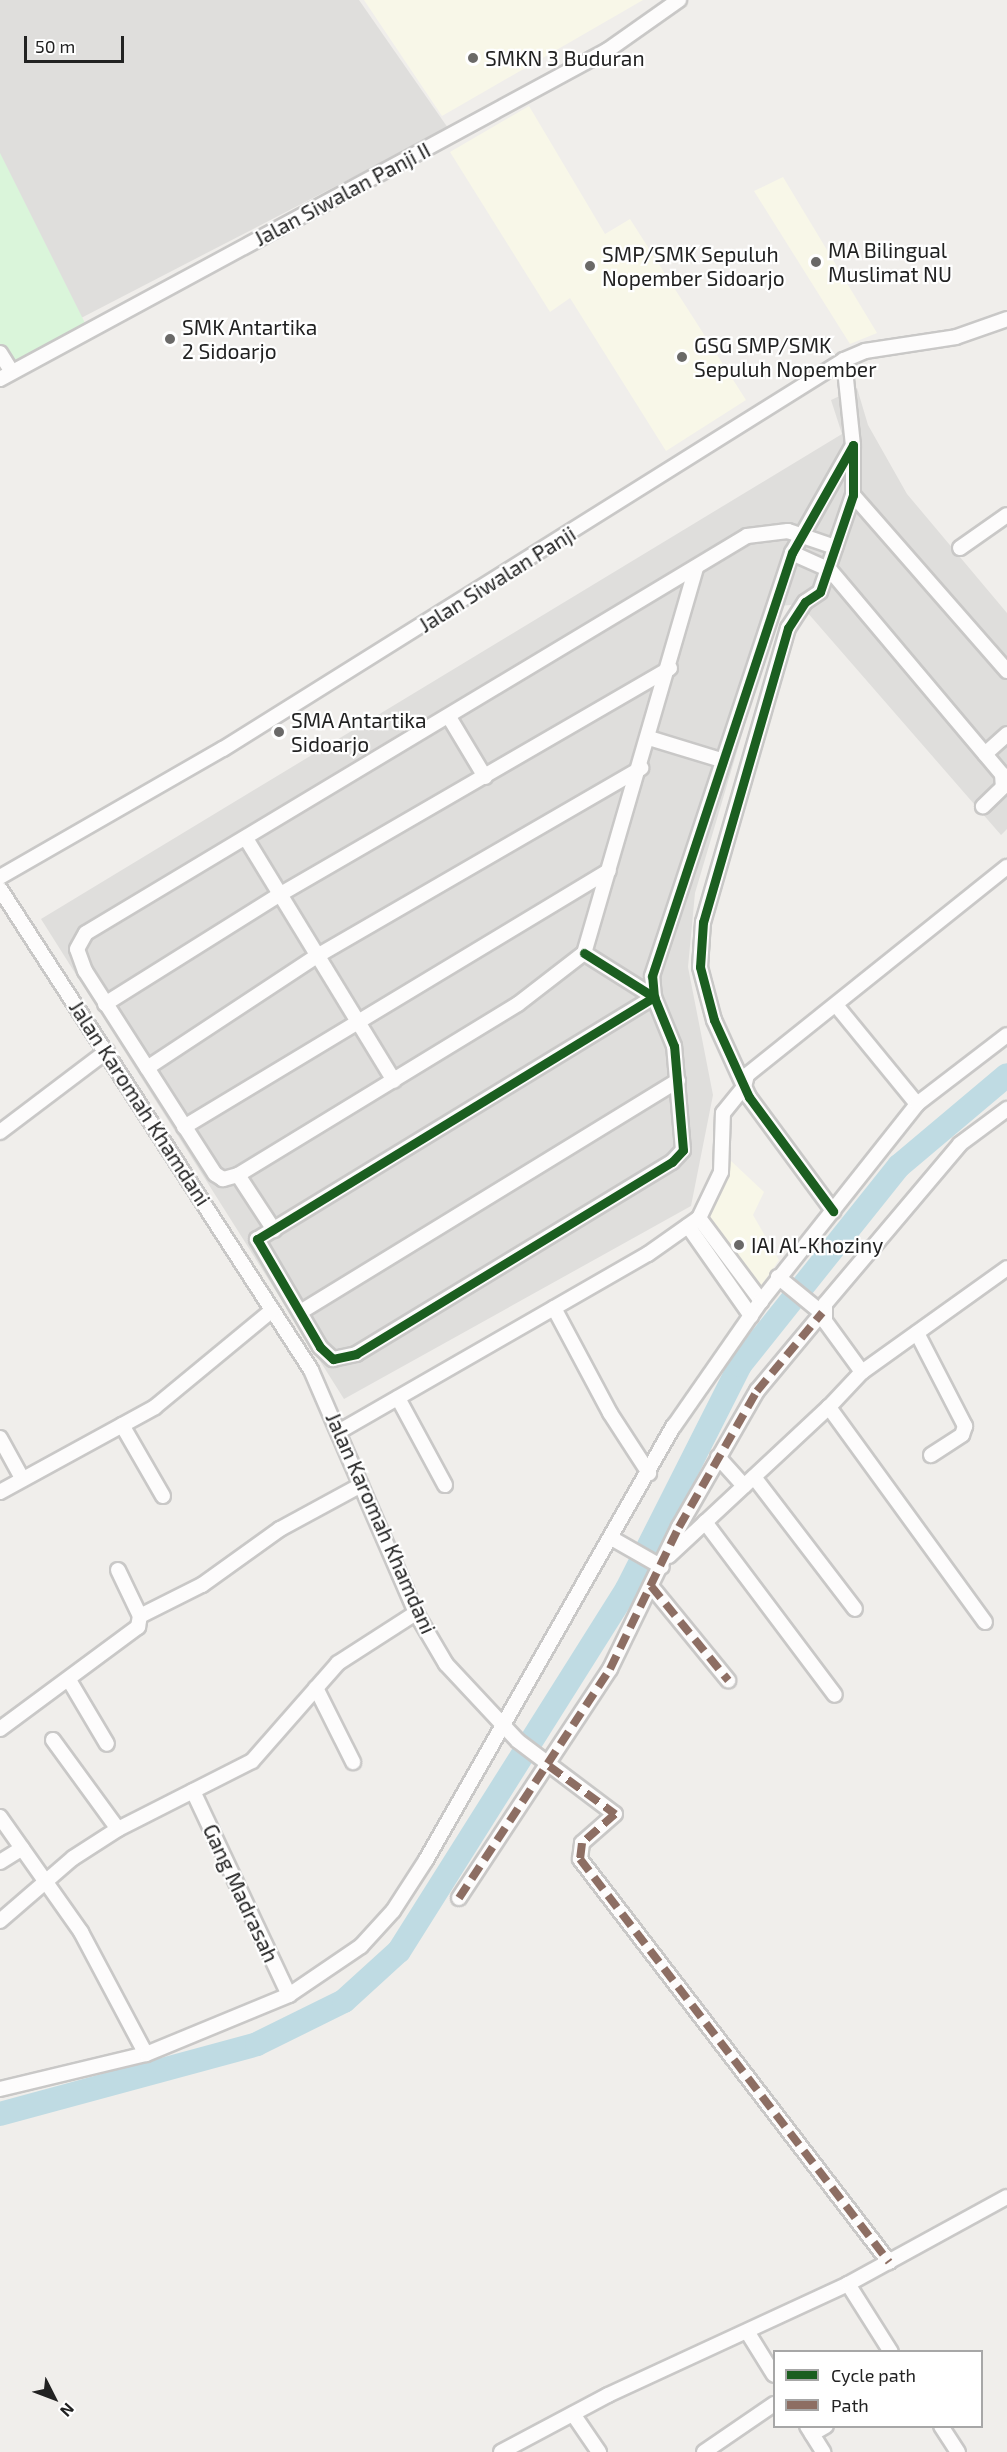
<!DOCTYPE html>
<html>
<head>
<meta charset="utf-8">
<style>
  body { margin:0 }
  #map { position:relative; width:1007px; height:2452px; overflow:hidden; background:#f0eeeb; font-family:"Exo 2",sans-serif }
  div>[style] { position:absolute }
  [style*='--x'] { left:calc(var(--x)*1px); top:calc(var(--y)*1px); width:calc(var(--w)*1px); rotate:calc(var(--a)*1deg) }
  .residential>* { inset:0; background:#dfdedc }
  .education>* { inset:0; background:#f8f7e8 }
  .park>* { inset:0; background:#daf5da }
  .river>* { height:24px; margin:-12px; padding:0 12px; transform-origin:12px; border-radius:12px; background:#bfdbe3 }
  .roads { filter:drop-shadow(2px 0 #c9c8c7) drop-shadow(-2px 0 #c9c8c7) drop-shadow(0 2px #c9c8c7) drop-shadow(0 -2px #c9c8c7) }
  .minor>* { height:14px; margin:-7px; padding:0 7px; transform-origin:7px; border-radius:7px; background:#fdfcfc }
  .quiet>* { height:8px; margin-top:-4px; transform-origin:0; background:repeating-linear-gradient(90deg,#8d6e63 0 15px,transparent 0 23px) }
  .cycleway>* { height:9px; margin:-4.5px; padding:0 4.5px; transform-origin:4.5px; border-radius:4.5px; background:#1b5e20 }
  .dots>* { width:16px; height:16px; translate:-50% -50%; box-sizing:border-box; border:3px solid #fff; border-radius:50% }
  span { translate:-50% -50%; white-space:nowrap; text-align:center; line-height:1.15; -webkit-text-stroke:4.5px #fff; paint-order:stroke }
  .poi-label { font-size:21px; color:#222 }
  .left { translate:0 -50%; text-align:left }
  .street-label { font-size:21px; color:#222 }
  .legend { position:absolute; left:773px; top:2350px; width:210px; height:78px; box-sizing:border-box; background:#fff; border:2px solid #a7a7a7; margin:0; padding:8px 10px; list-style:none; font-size:18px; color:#222 }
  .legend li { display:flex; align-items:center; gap:12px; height:30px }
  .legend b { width:30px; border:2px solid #a7a7a7 }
  .north { position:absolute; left:24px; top:2368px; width:60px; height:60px; -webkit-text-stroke:4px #fff; paint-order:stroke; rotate:132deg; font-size:16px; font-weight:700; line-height:24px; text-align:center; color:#222 }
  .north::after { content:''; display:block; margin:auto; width:21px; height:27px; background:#222; clip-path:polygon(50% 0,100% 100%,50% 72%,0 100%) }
  .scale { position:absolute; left:24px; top:36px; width:100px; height:27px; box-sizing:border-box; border:3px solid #222; border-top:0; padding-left:8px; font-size:18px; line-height:21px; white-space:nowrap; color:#222; -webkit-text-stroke:4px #fff; paint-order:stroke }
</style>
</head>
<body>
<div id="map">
  <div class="residential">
    <i style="clip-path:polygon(0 0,359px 0,448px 128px,0 360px)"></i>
    <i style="clip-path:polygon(857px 388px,868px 425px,907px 494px,1007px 613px,1007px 829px,1001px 835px,800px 604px,780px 606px,695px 893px,688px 967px,713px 1095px,691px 1206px,344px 1399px,41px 919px,842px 434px,831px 400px)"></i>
  </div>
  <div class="education">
    <i style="clip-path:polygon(364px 0,643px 0,442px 116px)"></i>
    <i style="clip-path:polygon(529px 106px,605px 234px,630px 219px,746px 400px,666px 451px,570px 298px,550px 312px,450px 152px)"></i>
    <i style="clip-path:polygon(783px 177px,877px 333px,850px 344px,754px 191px)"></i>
    <i style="clip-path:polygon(730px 1160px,764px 1192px,753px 1215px,779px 1260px,749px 1303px,696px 1230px,717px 1201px)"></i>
  </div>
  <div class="park">
    <i style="clip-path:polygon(0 153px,89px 331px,0 379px)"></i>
  </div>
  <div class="river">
    <i style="--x:0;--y:2114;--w:266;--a:-15.2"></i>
    <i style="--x:257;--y:2044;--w:97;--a:-26.3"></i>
    <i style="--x:344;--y:2001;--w:74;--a:-42.3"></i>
    <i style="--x:399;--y:1951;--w:428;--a:-57.8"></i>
    <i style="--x:627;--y:1589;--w:251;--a:-63.2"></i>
    <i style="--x:740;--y:1365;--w:255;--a:-51.4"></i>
    <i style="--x:899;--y:1166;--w:141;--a:-40.1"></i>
  </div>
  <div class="roads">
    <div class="minor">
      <i style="--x:0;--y:353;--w:22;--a:58"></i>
      <i style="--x:844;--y:360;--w:85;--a:84"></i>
      <i style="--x:0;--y:379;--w:691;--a:-28.42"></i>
      <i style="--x:608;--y:50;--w:87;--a:-35.2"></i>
      <i style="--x:853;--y:495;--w:234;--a:48.8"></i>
      <i style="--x:960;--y:548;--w:57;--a:-35.1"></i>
      <i style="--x:792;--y:553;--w:42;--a:24.1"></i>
      <i style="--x:830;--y:570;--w:267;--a:49.9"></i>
      <i style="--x:1002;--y:774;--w:13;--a:86"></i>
      <i style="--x:1003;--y:787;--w:28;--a:136"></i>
      <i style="--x:696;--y:568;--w:401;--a:106.2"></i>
      <i style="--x:584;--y:953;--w:83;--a:142.3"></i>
      <i style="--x:518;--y:1004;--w:328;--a:148.6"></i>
      <i style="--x:238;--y:1175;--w:16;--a:165"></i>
      <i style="--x:223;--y:1179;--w:9;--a:-148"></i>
      <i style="--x:215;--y:1174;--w:241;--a:-122.6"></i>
      <i style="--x:85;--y:971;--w:23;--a:-110"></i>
      <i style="--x:77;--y:949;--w:18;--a:-61"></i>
      <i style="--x:86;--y:933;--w:771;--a:-30.99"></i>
      <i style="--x:747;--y:536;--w:41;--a:-7"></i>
      <i style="--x:788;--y:531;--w:50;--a:18.8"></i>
      <i style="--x:449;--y:717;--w:70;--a:59"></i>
      <i style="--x:649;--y:738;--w:75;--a:17"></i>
      <i style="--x:985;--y:754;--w:30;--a:-42"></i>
      <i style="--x:247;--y:840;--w:282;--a:58.6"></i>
      <i style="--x:0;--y:877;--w:257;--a:-29.9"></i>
      <i style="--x:223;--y:749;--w:733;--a:-32.06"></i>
      <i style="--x:844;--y:360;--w:23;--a:-23"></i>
      <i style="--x:865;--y:351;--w:92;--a:-8.7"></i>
      <i style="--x:956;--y:337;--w:54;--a:-19.4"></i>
      <i style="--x:0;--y:889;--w:573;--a:57.11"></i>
      <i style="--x:311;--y:1370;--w:265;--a:66.6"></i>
      <i style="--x:416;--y:1613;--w:59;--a:59.5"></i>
      <i style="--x:446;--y:1664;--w:105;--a:46.9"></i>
      <i style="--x:518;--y:1741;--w:121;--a:37"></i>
      <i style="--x:615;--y:1814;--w:44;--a:138.7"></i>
      <i style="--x:582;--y:1843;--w:16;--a:97"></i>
      <i style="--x:580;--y:1859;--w:508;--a:52.52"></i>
      <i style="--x:584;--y:953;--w:83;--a:32.2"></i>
      <i style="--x:654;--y:997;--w:465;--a:148.6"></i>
      <i style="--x:257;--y:1239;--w:125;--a:59.7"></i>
      <i style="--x:320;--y:1347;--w:18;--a:43"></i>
      <i style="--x:333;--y:1359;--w:24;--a:-12"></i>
      <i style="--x:356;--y:1354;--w:370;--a:-31.3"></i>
      <i style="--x:672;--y:1162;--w:16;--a:-47"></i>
      <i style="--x:683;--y:1150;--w:104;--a:-94.9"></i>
      <i style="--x:674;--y:1046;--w:53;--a:-112.2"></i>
      <i style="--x:654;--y:997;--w:21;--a:-95"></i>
      <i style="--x:652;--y:976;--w:446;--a:-71.7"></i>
      <i style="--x:792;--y:553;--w:124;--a:-60.5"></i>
      <i style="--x:853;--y:445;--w:50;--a:90"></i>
      <i style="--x:853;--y:495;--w:102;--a:108.8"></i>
      <i style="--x:820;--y:592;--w:18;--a:146"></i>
      <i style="--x:805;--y:602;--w:31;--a:123"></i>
      <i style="--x:788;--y:628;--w:306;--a:106.1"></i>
      <i style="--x:703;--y:922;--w:45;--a:93.8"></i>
      <i style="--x:700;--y:967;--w:55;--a:75.2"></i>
      <i style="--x:714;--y:1020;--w:85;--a:65.6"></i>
      <i style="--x:749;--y:1097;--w:142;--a:53.6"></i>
      <i style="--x:105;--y:1004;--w:205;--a:-32.1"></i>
      <i style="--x:279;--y:895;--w:452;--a:-30.1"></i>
      <i style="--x:836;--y:1005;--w:128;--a:50.7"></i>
      <i style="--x:147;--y:1068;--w:204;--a:-33.4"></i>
      <i style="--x:317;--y:956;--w:375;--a:-30.1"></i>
      <i style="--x:184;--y:1127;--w:496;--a:-31.1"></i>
      <i style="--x:0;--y:1132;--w:134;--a:-37.1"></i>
      <i style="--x:238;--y:1175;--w:66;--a:56.8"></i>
      <i style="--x:699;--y:1218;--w:104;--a:53.2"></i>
      <i style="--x:688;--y:1226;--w:110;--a:55"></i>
      <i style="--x:554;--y:1308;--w:119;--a:61.9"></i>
      <i style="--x:610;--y:1413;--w:72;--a:57"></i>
      <i style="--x:302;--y:1311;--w:441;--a:-31.5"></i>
      <i style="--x:917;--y:1333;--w:105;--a:62.7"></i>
      <i style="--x:965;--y:1426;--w:9;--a:108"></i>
      <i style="--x:962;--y:1435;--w:37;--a:147"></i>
      <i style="--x:862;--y:1372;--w:63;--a:-126"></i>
      <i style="--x:825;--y:1321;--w:17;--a:-90"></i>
      <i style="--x:825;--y:1304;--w:209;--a:-49.8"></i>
      <i style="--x:960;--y:1144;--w:59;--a:-36.7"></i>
      <i style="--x:398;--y:1398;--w:99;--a:61.6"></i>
      <i style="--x:122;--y:1425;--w:82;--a:60"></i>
      <i style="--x:340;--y:1431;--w:355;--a:-29.9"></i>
      <i style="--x:648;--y:1254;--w:62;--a:-35.2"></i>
      <i style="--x:699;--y:1218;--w:51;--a:-64.4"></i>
      <i style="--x:721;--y:1172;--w:59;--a:-88.1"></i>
      <i style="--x:723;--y:1113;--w:33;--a:-51"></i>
      <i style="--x:744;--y:1087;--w:12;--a:-76"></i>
      <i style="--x:747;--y:1075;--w:333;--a:-38.7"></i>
      <i style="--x:0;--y:1438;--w:46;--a:61.2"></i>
      <i style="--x:718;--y:1457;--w:39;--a:48"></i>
      <i style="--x:754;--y:1477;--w:166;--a:52.6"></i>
      <i style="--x:0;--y:1492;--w:177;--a:-28.7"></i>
      <i style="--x:155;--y:1407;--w:151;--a:-39.6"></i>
      <i style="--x:705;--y:1522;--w:216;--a:53.1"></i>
      <i style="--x:613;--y:1539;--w:56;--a:29.7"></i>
      <i style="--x:669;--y:1556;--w:219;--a:-43"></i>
      <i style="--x:651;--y:1586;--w:122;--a:50.7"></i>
      <i style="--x:140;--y:1616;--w:69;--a:-26.6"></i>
      <i style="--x:202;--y:1585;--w:96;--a:-35.7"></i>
      <i style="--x:280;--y:1529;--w:92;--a:-28.5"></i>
      <i style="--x:985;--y:1622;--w:266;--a:-126"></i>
      <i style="--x:829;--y:1407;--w:48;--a:-46.7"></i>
      <i style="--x:862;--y:1372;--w:178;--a:-35.6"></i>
      <i style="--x:69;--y:1680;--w:74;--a:59.3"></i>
      <i style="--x:316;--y:1688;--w:83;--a:63.4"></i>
      <i style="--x:0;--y:1729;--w:172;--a:-36.5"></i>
      <i style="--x:138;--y:1627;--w:11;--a:-80"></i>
      <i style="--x:140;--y:1616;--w:51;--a:-115.6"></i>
      <i style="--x:53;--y:1740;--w:110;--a:53.9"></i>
      <i style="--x:193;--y:1791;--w:225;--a:64.8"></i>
      <i style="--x:0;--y:1817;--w:141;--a:54.8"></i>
      <i style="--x:81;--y:1932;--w:138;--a:62"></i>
      <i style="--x:0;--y:1862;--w:26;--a:-32"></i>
      <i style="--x:459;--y:1898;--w:274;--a:-56.6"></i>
      <i style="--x:610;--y:1669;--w:158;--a:-64.1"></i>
      <i style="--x:679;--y:1527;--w:157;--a:-60.2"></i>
      <i style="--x:757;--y:1391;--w:102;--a:-50.2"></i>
      <i style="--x:822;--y:1313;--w:57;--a:-140.7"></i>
      <i style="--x:0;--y:1921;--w:96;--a:-40.8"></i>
      <i style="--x:73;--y:1858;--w:54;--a:-32.8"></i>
      <i style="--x:118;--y:1829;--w:150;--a:-26.9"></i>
      <i style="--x:252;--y:1761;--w:130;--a:-48.7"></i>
      <i style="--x:338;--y:1663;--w:93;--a:-32.7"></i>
      <i style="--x:0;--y:2089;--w:150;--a:-13.5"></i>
      <i style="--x:146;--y:2054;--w:155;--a:-22.4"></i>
      <i style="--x:289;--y:1995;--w:87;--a:-34.2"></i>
      <i style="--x:361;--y:1946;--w:47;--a:-47.6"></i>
      <i style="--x:393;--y:1911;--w:61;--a:-57.1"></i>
      <i style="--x:426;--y:1860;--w:500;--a:-60.3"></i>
      <i style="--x:674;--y:1426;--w:152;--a:-55.2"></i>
      <i style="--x:761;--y:1301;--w:251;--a:-51.6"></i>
      <i style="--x:917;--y:1104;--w:113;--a:-37.5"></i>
      <i style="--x:848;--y:2284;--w:80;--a:57.7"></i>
      <i style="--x:748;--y:2333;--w:49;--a:58.2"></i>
      <i style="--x:573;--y:2414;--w:46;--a:55.6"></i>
      <i style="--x:807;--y:2426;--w:31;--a:58"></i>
      <i style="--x:941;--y:2426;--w:31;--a:57"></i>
      <i style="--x:812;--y:2434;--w:16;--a:-30"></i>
      <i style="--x:501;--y:2452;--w:121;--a:-28"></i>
      <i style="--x:608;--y:2395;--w:264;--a:-24.8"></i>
      <i style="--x:848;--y:2284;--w:181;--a:-28.7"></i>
      <i style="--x:704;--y:2452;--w:85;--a:-34.4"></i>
    </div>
  </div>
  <div class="quiet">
    <i style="--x:651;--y:1586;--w:122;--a:50.7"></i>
    <i style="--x:549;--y:1766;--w:82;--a:36"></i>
    <i style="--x:615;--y:1814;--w:44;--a:138.7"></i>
    <i style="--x:582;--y:1843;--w:16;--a:97"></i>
    <i style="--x:580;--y:1859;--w:508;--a:52.52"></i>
    <i style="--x:459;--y:1898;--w:274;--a:-56.6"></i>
    <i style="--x:610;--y:1669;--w:158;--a:-64.1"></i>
    <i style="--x:679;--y:1527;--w:157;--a:-60.2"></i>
    <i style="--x:757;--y:1391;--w:102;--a:-50.2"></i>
  </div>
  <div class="cycleway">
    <i style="--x:584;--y:953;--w:83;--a:32.2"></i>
    <i style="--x:654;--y:997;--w:465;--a:148.6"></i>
    <i style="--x:257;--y:1239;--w:125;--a:59.7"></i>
    <i style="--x:320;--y:1347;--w:18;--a:43"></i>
    <i style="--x:333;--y:1359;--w:24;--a:-12"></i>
    <i style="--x:356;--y:1354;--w:370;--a:-31.3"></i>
    <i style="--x:672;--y:1162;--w:16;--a:-47"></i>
    <i style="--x:683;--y:1150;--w:104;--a:-94.9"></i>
    <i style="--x:674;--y:1046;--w:53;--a:-112.2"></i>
    <i style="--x:654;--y:997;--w:21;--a:-95"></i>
    <i style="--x:652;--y:976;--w:446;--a:-71.7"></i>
    <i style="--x:792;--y:553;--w:124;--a:-60.5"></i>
    <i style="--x:853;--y:445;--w:50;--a:90"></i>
    <i style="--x:853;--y:495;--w:102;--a:108.8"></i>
    <i style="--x:820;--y:592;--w:18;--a:146"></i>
    <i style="--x:805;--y:602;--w:31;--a:123"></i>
    <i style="--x:788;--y:628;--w:306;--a:106.1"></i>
    <i style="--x:703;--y:922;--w:45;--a:93.8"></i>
    <i style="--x:700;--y:967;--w:55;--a:75.2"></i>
    <i style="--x:714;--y:1020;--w:85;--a:65.6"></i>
    <i style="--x:749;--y:1097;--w:142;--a:53.6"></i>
  </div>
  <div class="dots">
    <i style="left:473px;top:58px;background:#6a6968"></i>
    <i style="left:816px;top:262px;background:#6a6968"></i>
    <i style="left:590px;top:266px;background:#6a6968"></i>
    <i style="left:170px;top:339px;background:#6a6968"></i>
    <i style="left:682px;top:357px;background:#6a6968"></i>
    <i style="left:279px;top:732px;background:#6a6968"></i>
    <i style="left:739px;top:1245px;background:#6a6968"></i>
  </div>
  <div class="poi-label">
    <span class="left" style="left:485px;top:58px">SMKN 3 Buduran</span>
    <span class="left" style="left:828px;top:262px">MA Bilingual<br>Muslimat NU</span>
    <span class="left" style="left:602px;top:266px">SMP/SMK Sepuluh<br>Nopember Sidoarjo</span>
    <span class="left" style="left:182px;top:339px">SMK Antartika<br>2 Sidoarjo</span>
    <span class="left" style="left:694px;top:357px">GSG SMP/SMK<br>Sepuluh Nopember</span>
    <span class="left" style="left:291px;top:732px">SMA Antartika<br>Sidoarjo</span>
    <span class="left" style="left:751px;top:1245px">IAI Al-Khoziny</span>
  </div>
  <div class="street-label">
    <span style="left:342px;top:194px;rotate:-28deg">Jalan Siwalan Panji II</span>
    <span style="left:497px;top:579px;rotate:-32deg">Jalan Siwalan Panji</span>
    <span style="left:140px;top:1103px;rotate:57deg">Jalan Karomah Khamdani</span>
    <span style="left:381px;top:1523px;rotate:66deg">Jalan Karomah Khamdani</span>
    <span style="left:241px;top:1893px;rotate:65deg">Gang Madrasah</span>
  </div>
  <ul class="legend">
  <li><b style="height:8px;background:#1b5e20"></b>Cycle path</li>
  <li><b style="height:8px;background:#8d6e63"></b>Path</li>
  </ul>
  <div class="north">N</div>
  <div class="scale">50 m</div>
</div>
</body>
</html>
